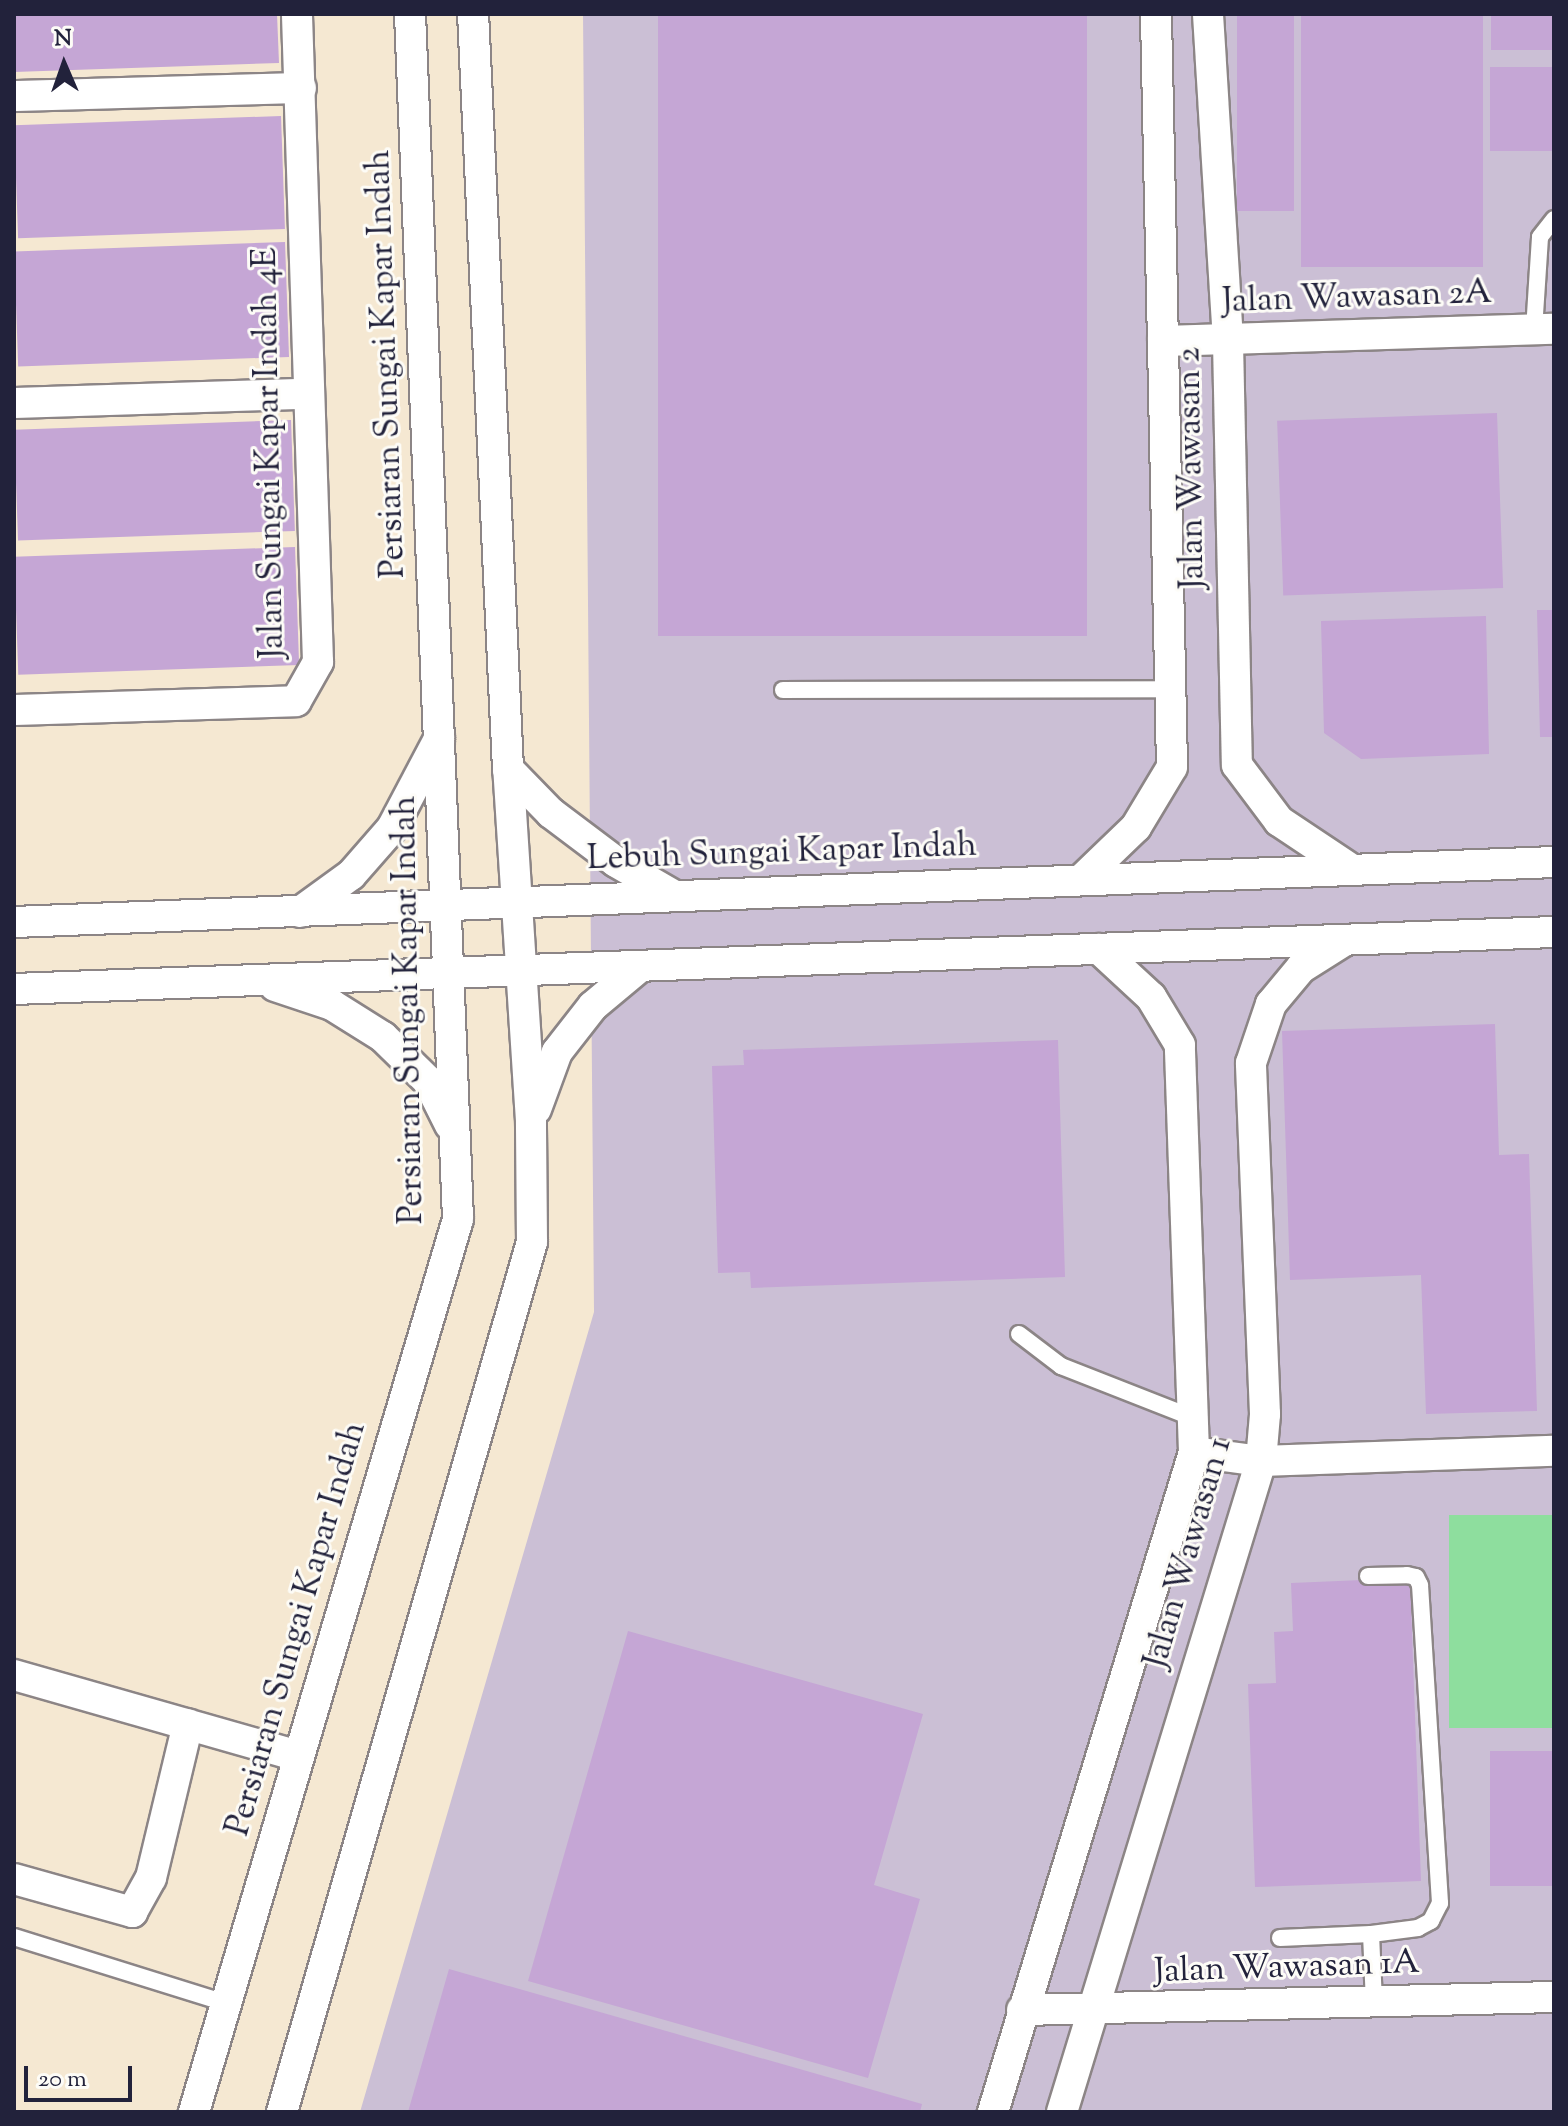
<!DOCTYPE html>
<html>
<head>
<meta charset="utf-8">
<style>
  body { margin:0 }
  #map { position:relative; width:1568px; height:2126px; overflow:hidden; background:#f5e8d2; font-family:"Sorts Mill Goudy",serif }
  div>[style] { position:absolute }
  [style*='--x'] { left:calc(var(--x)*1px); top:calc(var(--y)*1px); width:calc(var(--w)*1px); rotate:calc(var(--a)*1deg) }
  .industrial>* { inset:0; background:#cbbfd5 }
  .green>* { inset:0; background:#8ede9e; transform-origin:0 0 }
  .building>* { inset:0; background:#c5a6d5; transform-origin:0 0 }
  .roads { filter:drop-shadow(2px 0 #8c8586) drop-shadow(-2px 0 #8c8586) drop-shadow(0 2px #8c8586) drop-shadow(0 -2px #8c8586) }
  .lane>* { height:16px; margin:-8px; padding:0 8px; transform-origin:8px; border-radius:8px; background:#fff }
  .street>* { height:30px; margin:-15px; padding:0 15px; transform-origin:15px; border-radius:15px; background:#fff }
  span { translate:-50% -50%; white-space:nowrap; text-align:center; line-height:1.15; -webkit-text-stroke:6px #fdfcf7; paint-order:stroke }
  .street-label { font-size:34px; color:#22223b }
  .frame { position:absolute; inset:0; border:16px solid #22223b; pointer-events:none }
  .north { position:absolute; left:24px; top:24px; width:80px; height:80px; -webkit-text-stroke:6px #fdfcf7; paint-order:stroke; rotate:358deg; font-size:22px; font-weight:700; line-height:32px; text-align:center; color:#22223b }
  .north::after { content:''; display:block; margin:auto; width:28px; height:36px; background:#22223b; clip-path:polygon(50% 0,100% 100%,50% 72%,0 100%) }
  .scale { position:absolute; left:24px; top:2066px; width:108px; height:36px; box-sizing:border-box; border:4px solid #22223b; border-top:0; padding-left:10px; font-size:24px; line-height:28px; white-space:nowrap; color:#22223b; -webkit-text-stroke:6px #fdfcf7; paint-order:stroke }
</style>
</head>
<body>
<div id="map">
  <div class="industrial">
    <i style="clip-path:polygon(583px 14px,1554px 14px,1554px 2112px,360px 2112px,594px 1312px)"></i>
  </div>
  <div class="green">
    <i style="left:1554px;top:1515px;width:213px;height:105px;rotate:90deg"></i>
  </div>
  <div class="building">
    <i style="clip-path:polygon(14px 14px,277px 14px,279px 63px,14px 72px)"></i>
    <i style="left:658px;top:14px;width:429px;height:622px"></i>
    <i style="left:1237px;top:14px;width:57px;height:197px"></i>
    <i style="left:1301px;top:14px;width:182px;height:253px"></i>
    <i style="left:1491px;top:14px;width:63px;height:36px"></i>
    <i style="left:1554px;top:67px;width:84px;height:64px;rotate:90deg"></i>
    <i style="left:281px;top:116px;width:113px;height:267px;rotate:88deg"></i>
    <i style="left:285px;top:242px;width:115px;height:271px;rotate:88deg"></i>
    <i style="left:1497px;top:413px;width:175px;height:220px;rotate:88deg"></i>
    <i style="left:291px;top:420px;width:111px;height:277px;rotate:88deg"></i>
    <i style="left:295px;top:547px;width:118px;height:281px;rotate:88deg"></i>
    <i style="clip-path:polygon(1537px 610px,1554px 610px,1554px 737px,1540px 737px)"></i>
    <i style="clip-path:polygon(1486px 616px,1489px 754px,1361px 759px,1324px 733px,1321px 621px)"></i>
    <i style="clip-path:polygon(1495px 1024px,1499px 1155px,1529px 1154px,1537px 1411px,1426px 1414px,1421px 1275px,1290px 1280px,1282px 1031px)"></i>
    <i style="clip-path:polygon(1058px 1040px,1065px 1277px,751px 1288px,750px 1272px,718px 1273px,712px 1066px,744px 1065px,743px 1050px)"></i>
    <i style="clip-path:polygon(1410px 1578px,1421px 1881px,1255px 1887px,1248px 1684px,1276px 1683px,1274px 1632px,1293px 1631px,1291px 1583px)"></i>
    <i style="clip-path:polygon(628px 1631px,923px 1714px,874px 1885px,920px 1899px,868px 2078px,528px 1981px)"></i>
    <i style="left:1554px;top:1751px;width:135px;height:64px;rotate:90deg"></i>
    <i style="clip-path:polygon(449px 1969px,922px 2104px,920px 2112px,408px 2112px)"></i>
  </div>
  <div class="roads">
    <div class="lane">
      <i style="--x:1534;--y:330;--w:93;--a:-86.3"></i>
      <i style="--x:1540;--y:237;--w:23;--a:-52"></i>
      <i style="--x:783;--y:690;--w:387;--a:-0.1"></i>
      <i style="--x:1019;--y:1334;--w:53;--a:37.3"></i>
      <i style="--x:1061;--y:1366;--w:143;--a:21.4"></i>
      <i style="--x:1368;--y:1576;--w:39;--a:-1"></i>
      <i style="--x:1407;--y:1575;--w:9;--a:13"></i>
      <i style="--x:1416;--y:1577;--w:9;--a:63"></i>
      <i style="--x:1420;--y:1585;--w:319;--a:86.4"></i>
      <i style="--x:1440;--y:1903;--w:20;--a:117"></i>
      <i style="--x:1431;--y:1921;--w:15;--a:152"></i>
      <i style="--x:1418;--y:1928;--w:47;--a:172.7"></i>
      <i style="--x:1371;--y:1934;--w:69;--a:87.5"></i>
      <i style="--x:14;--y:1937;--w:222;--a:17.3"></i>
      <i style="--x:1280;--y:1938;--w:91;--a:-2.5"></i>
    </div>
    <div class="street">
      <i style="--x:1208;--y:14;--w:329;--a:86.5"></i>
      <i style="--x:1228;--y:342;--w:423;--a:88.8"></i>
      <i style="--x:1237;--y:765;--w:70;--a:53.1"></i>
      <i style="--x:1279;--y:821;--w:87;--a:33.7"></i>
      <i style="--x:14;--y:96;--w:287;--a:-1.6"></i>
      <i style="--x:1163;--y:341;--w:391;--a:-1.8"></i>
      <i style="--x:14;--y:403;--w:292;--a:-1.8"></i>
      <i style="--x:14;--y:710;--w:282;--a:-1.8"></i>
      <i style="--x:296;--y:701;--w:45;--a:-60.6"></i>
      <i style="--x:318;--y:662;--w:648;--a:-91.86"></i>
      <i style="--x:508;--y:769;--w:62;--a:45.7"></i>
      <i style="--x:551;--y:813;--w:81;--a:37"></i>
      <i style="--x:616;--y:862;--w:66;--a:30.1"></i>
      <i style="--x:1082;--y:879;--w:75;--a:-43.9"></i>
      <i style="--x:1136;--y:827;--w:70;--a:-59"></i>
      <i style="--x:1172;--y:767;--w:753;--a:-91.22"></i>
      <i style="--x:300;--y:912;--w:63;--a:-36"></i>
      <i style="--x:351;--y:875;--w:62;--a:-48.9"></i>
      <i style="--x:392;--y:828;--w:101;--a:-62.2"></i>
      <i style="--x:14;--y:922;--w:1541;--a:-2.23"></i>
      <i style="--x:275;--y:986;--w:60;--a:18.4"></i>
      <i style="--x:332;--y:1005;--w:60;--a:32.1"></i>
      <i style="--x:383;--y:1037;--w:63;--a:44.4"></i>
      <i style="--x:428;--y:1081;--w:49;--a:63.4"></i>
      <i style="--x:14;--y:989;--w:1541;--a:-2.12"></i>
      <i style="--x:536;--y:1109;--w:61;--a:-69.8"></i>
      <i style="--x:557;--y:1052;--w:58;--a:-52"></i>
      <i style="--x:593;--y:1006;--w:62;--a:-39.8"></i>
      <i style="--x:1194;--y:1452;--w:68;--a:7.7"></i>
      <i style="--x:1261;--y:1461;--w:293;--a:-2"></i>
      <i style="--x:14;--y:1675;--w:296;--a:15.9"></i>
      <i style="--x:14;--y:1879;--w:123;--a:15.6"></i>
      <i style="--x:132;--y:1912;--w:39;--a:-61"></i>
      <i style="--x:151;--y:1878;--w:158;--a:-76.5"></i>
      <i style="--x:1022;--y:2010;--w:532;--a:-1.4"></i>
      <i style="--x:194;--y:2112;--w:931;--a:-73.53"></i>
      <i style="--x:458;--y:1219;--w:1206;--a:-92.28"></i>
      <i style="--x:282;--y:2112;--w:905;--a:-73.97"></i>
      <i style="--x:532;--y:1242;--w:121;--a:-90.5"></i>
      <i style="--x:531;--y:1121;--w:353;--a:-93.7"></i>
      <i style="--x:508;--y:769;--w:756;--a:-92.65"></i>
      <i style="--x:993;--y:2112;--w:690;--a:-73.06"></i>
      <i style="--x:1194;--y:1452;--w:407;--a:-92"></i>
      <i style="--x:1180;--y:1045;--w:56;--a:-121.1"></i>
      <i style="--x:1151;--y:997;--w:71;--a:-137.3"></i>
      <i style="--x:1062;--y:2112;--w:681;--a:-73"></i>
      <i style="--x:1261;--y:1461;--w:47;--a:-85.1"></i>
      <i style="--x:1265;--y:1414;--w:351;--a:-92.3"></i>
      <i style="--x:1251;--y:1063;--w:62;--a:-71.3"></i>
      <i style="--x:1271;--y:1004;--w:47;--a:-50.2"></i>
      <i style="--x:1301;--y:968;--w:51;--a:-32.1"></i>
    </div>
  </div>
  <div class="street-label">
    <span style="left:1357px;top:298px;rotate:-2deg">Jalan Wawasan 2A</span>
    <span style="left:387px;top:364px;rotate:-92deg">Persiaran Sungai Kapar Indah</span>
    <span style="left:270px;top:453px;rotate:-91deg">Jalan Sungai Kapar Indah 4E</span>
    <span style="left:1192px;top:468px;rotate:-91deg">Jalan Wawasan 2</span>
    <span style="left:782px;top:853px;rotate:-2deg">Lebuh Sungai Kapar Indah</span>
    <span style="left:409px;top:1010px;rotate:-91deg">Persiaran Sungai Kapar Indah</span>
    <span style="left:1189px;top:1553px;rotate:-74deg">Jalan Wawasan 1</span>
    <span style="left:297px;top:1629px;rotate:-74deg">Persiaran Sungai Kapar Indah</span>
    <span style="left:1287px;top:1968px;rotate:-2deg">Jalan Wawasan 1A</span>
  </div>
  <div class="frame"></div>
  <div class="north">N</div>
  <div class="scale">20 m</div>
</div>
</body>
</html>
